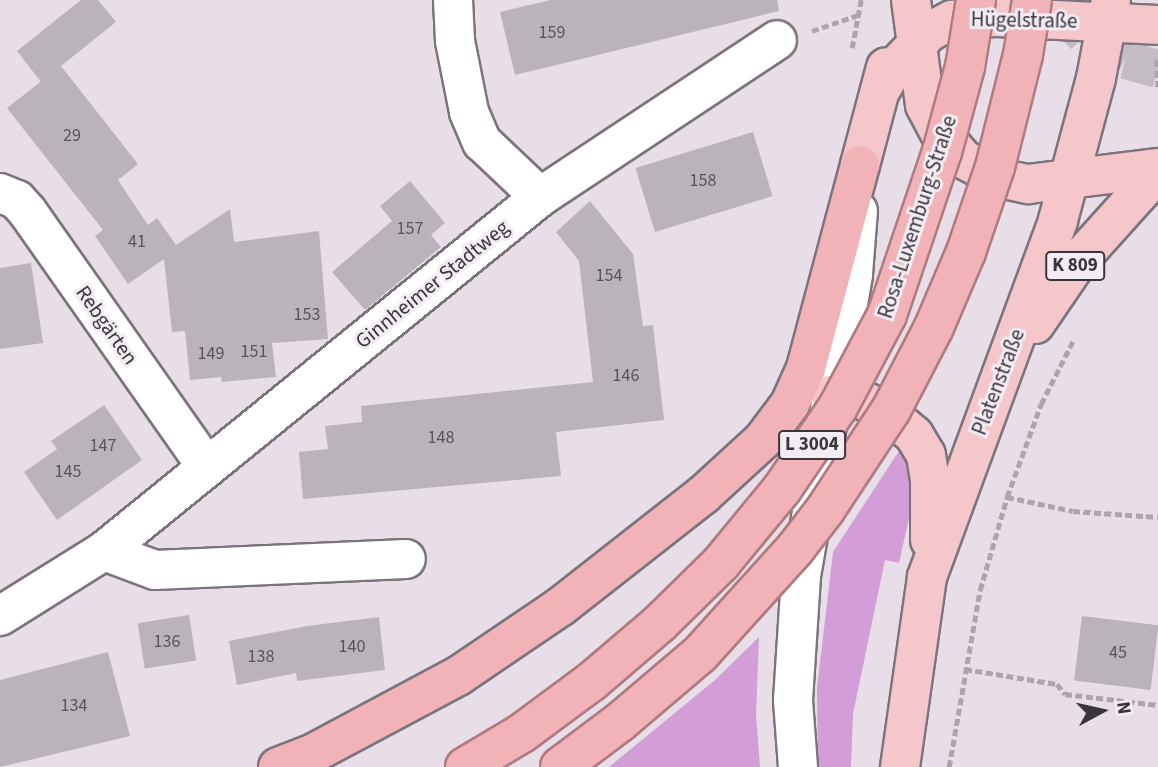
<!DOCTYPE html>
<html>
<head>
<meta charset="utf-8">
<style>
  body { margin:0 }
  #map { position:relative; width:1158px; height:767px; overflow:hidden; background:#e7dee7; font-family:"Source Sans 3",sans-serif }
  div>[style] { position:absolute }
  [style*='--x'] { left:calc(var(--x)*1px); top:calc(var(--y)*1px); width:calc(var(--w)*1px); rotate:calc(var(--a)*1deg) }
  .green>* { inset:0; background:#d39dd7 }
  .building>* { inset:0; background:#bbb3bb; transform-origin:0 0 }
  .primary-tunnel>* { height:38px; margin-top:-19px; transform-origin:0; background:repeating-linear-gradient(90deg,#c4bcc4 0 38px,transparent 0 57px) }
  .path>* { height:4.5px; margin-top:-2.25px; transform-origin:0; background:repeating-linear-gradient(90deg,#aca5ac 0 7px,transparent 0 10.5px) }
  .roads { filter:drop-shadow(2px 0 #7b747c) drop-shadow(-2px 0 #7b747c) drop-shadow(0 2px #7b747c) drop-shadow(0 -2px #7b747c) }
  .minor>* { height:38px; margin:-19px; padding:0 19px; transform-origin:19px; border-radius:19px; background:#fff }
  .primary>* { height:38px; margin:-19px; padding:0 19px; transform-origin:19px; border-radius:19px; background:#f5c6ca }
  .trunk>* { height:38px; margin:-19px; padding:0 19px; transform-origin:19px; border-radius:19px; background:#f2b3b8 }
  .bridges { filter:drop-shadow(2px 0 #af7b80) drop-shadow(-2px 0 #af7b80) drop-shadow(0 2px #af7b80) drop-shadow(0 -2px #af7b80) }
  .trunk-bridge>* { height:38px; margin:-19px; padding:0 19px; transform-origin:19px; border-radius:19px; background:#f2b3b8 }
  span { translate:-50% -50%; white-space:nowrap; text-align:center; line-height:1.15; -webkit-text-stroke:6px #f4ecf4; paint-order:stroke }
  .number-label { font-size:18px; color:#5a545a }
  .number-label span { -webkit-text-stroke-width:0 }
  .shield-label span { padding:2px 5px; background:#f4ecf4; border:2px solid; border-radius:5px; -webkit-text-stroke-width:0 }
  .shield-label { font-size:19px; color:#393539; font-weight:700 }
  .street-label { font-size:21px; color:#393539 }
  .north { position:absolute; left:1067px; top:676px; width:70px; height:70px; -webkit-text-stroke:5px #f4ecf4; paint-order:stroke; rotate:82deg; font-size:19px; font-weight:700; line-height:28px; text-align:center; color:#393539 }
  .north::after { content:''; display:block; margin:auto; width:24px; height:32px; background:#393539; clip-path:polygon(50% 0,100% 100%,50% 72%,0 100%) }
</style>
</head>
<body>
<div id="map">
  <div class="green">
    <i style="clip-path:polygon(901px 448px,911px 477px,911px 509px,899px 563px,885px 560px,853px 714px,851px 767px,818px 767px,817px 688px,833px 552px)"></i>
    <i style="clip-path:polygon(759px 637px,756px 715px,760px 767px,609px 767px,715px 680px)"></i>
  </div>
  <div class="building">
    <i style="clip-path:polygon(81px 0,98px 0,116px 22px,41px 82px,17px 51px)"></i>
    <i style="clip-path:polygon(551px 0,777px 0,779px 11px,515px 75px,500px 12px)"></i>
    <i style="clip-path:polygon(61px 66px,138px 164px,118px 180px,148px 225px,157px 218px,176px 245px,230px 209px,234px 242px,319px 231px,328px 339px,272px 343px,276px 377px,222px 382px,221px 377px,190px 380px,185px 331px,172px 332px,164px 259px,128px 284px,95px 236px,103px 230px,7px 108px)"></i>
    <i style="left:753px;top:132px;width:67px;height:123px;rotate:73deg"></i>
    <i style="clip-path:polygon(410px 181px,445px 223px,431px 235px,441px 247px,365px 310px,332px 272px,392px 221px,380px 206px)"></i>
    <i style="clip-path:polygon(590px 201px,633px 254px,643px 326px,653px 325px,664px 420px,556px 432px,561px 476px,303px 499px,299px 452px,328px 449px,325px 426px,362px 422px,361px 406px,593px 382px,579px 261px,556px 232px)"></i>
    <i style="clip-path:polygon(31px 263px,43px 343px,0 349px,0 268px)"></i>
    <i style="clip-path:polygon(104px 405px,142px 460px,57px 520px,24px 472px,57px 449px,51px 441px)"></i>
    <i style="left:189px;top:615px;width:46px;height:52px;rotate:81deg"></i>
    <i style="left:1082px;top:616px;width:77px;height:65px;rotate:7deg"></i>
    <i style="clip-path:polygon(379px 617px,385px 670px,297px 681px,296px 673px,237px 685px,229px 641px,307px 626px)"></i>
    <i style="clip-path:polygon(108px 652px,130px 736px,0 767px,0 680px)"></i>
  </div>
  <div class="primary-tunnel">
    <i style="--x:1054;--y:0;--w:10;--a:66"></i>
    <i style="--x:1058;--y:9;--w:51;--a:45"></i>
    <i style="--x:1094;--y:45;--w:34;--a:26"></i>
    <i style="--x:1125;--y:60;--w:34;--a:15"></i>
  </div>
  <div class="path">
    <i style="--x:812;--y:31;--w:49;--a:-19.2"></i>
    <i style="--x:852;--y:48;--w:49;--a:-79.4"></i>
    <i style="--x:1157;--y:60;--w:27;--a:88"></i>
    <i style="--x:1007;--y:497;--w:67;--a:12"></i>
    <i style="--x:1073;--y:511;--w:85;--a:4"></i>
    <i style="--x:965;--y:669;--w:93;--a:9.3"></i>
    <i style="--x:1057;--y:684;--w:13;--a:51"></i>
    <i style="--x:1065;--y:694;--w:94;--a:6.7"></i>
    <i style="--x:949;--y:767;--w:180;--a:-80.1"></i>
    <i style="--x:980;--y:590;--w:97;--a:-73.8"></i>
    <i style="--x:1007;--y:497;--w:99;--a:-69.9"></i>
    <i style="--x:1041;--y:404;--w:71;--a:-63.1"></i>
  </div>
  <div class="roads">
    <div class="minor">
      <i style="--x:453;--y:0;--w:41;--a:87.2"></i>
      <i style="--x:455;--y:41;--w:72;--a:78.8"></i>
      <i style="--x:469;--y:112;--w:33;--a:67"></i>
      <i style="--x:482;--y:142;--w:80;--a:43.5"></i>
      <i style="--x:0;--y:193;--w:18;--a:22"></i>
      <i style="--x:17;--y:200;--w:15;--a:48"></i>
      <i style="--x:27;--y:211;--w:313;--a:54.9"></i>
      <i style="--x:104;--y:551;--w:54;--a:20.4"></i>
      <i style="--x:155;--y:570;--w:251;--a:-2.5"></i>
      <i style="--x:0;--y:616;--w:123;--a:-32"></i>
      <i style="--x:104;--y:551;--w:562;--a:-39.07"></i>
      <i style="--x:540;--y:197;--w:284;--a:-33.5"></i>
      <i style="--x:798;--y:767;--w:67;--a:-94.3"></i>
      <i style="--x:793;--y:700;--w:124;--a:-86.3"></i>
      <i style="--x:801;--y:576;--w:306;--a:-80.2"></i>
      <i style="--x:853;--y:274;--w:63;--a:-85.5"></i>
    </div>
    <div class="primary">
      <i style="--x:911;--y:0;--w:106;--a:82.4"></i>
      <i style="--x:925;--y:105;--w:30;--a:62"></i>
      <i style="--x:939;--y:131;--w:37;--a:49"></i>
      <i style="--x:963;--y:159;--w:41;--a:27.8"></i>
      <i style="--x:999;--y:178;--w:30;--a:12"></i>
      <i style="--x:1028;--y:184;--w:131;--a:-7"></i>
      <i style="--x:880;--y:91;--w:26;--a:-59"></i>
      <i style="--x:893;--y:69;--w:52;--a:-45.8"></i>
      <i style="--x:929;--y:32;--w:26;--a:-28"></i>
      <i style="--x:952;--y:20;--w:43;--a:-4"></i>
      <i style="--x:995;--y:17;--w:163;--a:2.8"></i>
      <i style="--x:860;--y:165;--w:101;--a:-75.1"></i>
      <i style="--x:1035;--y:324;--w:76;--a:-55.7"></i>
      <i style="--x:1078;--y:261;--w:120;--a:-48"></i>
      <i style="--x:831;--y:395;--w:30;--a:8"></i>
      <i style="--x:861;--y:399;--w:32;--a:28"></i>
      <i style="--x:889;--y:414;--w:33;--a:40"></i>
      <i style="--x:914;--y:435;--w:23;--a:59"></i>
      <i style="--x:926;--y:455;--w:25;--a:81"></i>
      <i style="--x:930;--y:480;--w:60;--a:90"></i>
      <i style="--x:900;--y:767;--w:192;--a:-81.9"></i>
      <i style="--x:927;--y:577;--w:380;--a:-69.8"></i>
      <i style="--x:1058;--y:220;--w:147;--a:-75"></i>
      <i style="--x:1096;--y:78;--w:79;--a:-79.1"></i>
    </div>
    <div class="trunk">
      <i style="--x:278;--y:767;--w:34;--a:-21"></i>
      <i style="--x:310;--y:755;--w:168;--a:-28.1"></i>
      <i style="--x:458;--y:676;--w:123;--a:-34.1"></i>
      <i style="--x:560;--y:607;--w:182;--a:-38.1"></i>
      <i style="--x:703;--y:495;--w:81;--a:-42.5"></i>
      <i style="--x:763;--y:440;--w:45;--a:-53.1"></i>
      <i style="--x:790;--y:404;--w:39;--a:-66"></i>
      <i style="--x:806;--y:368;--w:210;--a:-75.1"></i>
    </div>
  </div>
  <div class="bridges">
    <div class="trunk-bridge">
      <i style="--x:465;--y:767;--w:66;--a:-30.8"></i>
      <i style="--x:522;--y:733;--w:86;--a:-36.5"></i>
      <i style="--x:591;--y:682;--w:91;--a:-40.5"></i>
      <i style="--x:660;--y:623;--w:86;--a:-44.5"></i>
      <i style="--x:721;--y:563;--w:96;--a:-50.5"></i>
      <i style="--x:782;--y:489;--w:99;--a:-55.7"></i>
      <i style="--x:838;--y:407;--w:104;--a:-62"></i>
      <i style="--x:887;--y:315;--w:172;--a:-71.4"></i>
      <i style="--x:942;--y:152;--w:88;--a:-74.9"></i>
      <i style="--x:965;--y:67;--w:68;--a:-80.7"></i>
      <i style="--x:560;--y:767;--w:75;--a:-36.9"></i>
      <i style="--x:620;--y:722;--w:105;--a:-40.4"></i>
      <i style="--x:700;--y:654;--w:142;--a:-47.9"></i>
      <i style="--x:795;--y:549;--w:49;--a:-52.4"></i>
      <i style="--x:825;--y:510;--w:120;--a:-56.6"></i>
      <i style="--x:891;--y:410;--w:93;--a:-62.6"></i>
      <i style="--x:934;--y:327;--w:82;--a:-66.9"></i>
      <i style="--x:966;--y:252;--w:90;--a:-71.2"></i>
      <i style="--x:995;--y:167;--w:115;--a:-76"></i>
      <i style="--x:1023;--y:55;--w:56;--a:-80.7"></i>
    </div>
  </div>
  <div class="number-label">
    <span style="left:552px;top:33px">159</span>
    <span style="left:72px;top:136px">29</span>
    <span style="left:703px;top:181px">158</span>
    <span style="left:410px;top:229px">157</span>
    <span style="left:137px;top:242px">41</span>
    <span style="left:609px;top:276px">154</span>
    <span style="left:307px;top:315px">153</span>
    <span style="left:254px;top:352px">151</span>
    <span style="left:211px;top:354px">149</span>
    <span style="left:626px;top:376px">146</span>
    <span style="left:441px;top:438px">148</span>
    <span style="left:103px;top:446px">147</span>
    <span style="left:68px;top:472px">145</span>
    <span style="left:167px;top:642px">136</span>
    <span style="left:352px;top:647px">140</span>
    <span style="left:1118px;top:653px">45</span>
    <span style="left:261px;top:657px">138</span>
    <span style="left:74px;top:706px">134</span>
  </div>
  <div class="shield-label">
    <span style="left:1075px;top:266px">K 809</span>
    <span style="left:812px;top:445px">L 3004</span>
  </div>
  <div class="street-label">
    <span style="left:1024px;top:20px;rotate:1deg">Hügelstraße</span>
    <span style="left:917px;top:217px;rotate:-72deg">Rosa-Luxemburg-Straße</span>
    <span style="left:432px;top:284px;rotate:-39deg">Ginnheimer Stadtweg</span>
    <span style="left:107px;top:325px;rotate:55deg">Rebgärten</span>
    <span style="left:998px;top:382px;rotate:-69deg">Platenstraße</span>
  </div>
  <div class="north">N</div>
</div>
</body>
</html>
